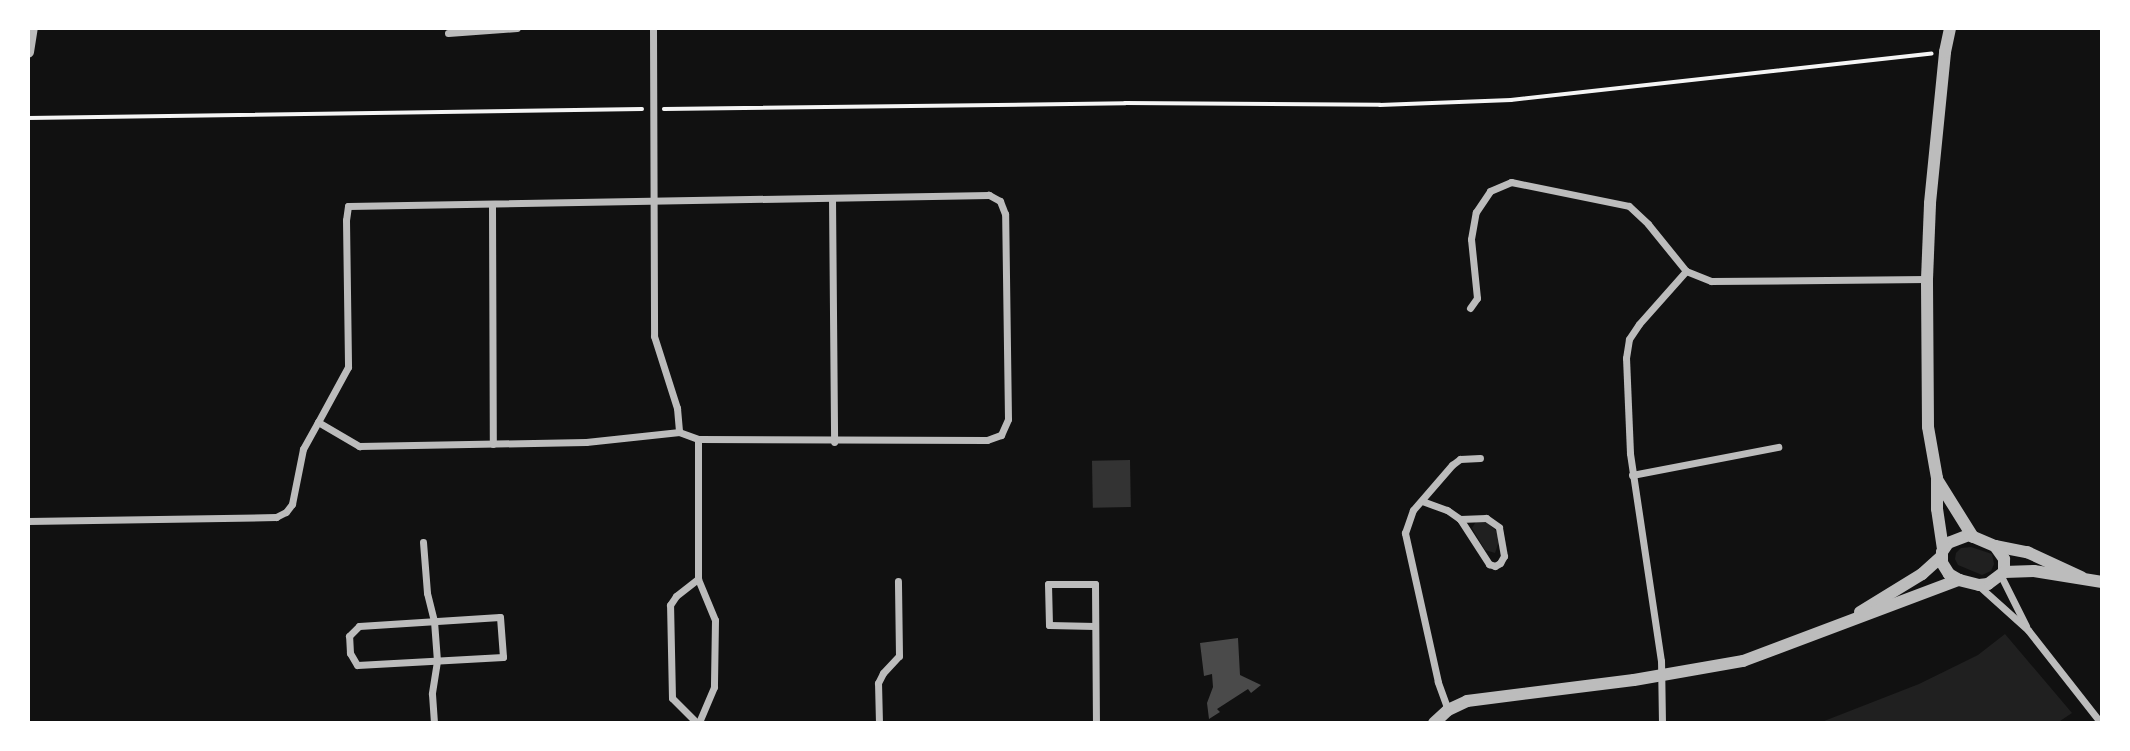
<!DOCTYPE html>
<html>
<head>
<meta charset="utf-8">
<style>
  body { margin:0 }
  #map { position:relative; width:2130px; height:751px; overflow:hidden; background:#111; font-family:"Work Sans",sans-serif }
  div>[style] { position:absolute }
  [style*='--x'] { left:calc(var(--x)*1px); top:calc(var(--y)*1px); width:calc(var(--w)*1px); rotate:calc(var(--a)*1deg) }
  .green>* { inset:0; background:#202020 }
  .water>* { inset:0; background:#333; transform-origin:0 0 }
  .building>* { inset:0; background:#4a4a4a }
  .path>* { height:3.5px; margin:-1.75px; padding:0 1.75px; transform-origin:1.75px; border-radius:1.75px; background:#f5f5f5 }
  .minor>* { height:7px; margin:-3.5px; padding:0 3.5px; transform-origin:3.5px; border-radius:3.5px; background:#bcbcbc }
  .tertiary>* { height:12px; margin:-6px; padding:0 6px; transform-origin:6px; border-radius:6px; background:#bcbcbc }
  span { translate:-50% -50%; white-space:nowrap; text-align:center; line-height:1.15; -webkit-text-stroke:5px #fff; paint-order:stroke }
  .frame { position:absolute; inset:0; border:30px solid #fff; pointer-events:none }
</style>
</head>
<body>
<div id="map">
  <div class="green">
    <i style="clip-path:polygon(1477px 520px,1488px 523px,1497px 532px,1499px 541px,1495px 553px,1485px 550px,1472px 528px)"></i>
    <i style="clip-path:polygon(1971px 547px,1992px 554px,1994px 564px,1991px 571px,1982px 575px,1958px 565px,1955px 559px,1956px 553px,1961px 548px)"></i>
    <i style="clip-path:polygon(2005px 634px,2072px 713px,2057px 723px,1819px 723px,1919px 684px,1978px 655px)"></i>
  </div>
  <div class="water">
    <i style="left:1130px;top:460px;width:47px;height:38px;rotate:89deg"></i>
  </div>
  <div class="building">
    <i style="clip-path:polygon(1238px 638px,1240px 675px,1261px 685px,1251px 693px,1248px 689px,1217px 709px,1220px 712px,1209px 719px,1207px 703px,1213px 687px,1212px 674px,1204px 676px,1200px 643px)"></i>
  </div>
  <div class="path">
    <i style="--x:664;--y:109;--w:461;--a:-0.7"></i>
    <i style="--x:1125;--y:103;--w:255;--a:0.4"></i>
    <i style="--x:1380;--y:105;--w:131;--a:-2.2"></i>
    <i style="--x:1511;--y:100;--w:423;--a:-6.3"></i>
    <i style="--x:28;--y:118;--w:614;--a:-0.84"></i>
  </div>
  <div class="minor">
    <i style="--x:653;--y:28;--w:308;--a:89.8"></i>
    <i style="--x:654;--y:336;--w:76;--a:72.3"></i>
    <i style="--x:677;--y:408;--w:24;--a:85"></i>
    <i style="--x:448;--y:33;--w:69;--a:-4.1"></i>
    <i style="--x:832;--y:198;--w:244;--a:89.5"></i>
    <i style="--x:492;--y:205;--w:239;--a:89.8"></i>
    <i style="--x:1470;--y:308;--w:12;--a:-55"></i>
    <i style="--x:1477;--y:298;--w:59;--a:-95.8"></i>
    <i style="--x:1471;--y:239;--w:27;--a:-80"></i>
    <i style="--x:1476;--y:212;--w:25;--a:-56"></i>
    <i style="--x:1490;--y:191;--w:23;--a:-23"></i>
    <i style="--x:1511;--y:182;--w:120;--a:11.5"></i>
    <i style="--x:1629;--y:206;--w:26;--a:43"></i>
    <i style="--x:1648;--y:224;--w:60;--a:51"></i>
    <i style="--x:1686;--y:271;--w:27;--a:22"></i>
    <i style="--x:1711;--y:281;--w:216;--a:-0.5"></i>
    <i style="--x:698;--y:439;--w:140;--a:90"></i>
    <i style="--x:698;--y:579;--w:44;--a:67.5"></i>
    <i style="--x:715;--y:620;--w:67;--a:90.9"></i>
    <i style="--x:714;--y:687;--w:39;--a:113"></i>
    <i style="--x:1632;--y:475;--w:149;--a:-10.9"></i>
    <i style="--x:1422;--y:501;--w:27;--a:20"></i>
    <i style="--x:1447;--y:510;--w:16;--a:35"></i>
    <i style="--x:1460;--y:519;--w:54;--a:57.2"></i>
    <i style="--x:1489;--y:564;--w:6;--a:18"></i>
    <i style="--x:1495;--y:566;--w:6;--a:-31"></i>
    <i style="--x:1500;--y:563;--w:8;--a:-60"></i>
    <i style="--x:1504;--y:556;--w:29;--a:-100"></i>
    <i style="--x:1499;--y:527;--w:16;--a:-145"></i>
    <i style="--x:1486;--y:518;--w:26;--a:178"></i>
    <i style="--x:28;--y:521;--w:248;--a:-0.9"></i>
    <i style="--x:276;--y:517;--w:11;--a:-27"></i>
    <i style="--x:286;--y:512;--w:10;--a:-53"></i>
    <i style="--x:292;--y:504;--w:56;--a:-78.7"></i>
    <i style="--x:303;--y:449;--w:31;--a:-61"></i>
    <i style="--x:318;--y:422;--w:48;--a:30.3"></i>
    <i style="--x:359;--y:446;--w:227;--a:-1"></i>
    <i style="--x:586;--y:442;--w:94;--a:-6.1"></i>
    <i style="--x:679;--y:432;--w:20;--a:20"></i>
    <i style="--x:698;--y:439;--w:289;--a:0.2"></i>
    <i style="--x:987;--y:440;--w:15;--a:-20"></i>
    <i style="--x:1001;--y:435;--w:17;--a:-66"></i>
    <i style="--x:1008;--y:419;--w:205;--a:-90.8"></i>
    <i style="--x:1005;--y:214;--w:14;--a:-111"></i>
    <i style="--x:1000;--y:201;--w:13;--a:-151"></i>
    <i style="--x:989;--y:195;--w:641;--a:179.02"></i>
    <i style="--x:348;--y:206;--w:14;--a:98"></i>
    <i style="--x:346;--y:220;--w:147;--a:89.2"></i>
    <i style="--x:348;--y:367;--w:63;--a:118.6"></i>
    <i style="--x:423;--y:542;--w:51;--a:85.5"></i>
    <i style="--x:427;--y:593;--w:29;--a:76"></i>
    <i style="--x:434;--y:621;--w:40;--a:85.7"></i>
    <i style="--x:437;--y:661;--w:33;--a:99"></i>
    <i style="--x:432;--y:694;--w:29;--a:86"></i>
    <i style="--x:2001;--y:576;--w:56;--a:63.4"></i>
    <i style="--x:1979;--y:586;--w:66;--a:41.9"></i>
    <i style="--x:2028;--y:630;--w:118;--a:51.9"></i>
    <i style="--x:500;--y:617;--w:40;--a:85.7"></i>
    <i style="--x:503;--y:657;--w:146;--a:176.9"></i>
    <i style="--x:357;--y:665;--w:14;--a:-120"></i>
    <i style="--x:350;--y:653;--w:17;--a:-93"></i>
    <i style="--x:349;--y:636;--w:14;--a:-45"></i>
    <i style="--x:359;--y:626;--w:141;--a:-3.7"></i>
    <i style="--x:1095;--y:626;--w:46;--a:-178.8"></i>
    <i style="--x:1049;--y:625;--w:41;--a:-91.4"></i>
    <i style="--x:1048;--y:584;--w:47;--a:0"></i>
    <i style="--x:1095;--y:584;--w:139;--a:89.6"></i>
    <i style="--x:1448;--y:710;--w:30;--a:-110"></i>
    <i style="--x:1438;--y:682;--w:153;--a:-102.5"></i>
    <i style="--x:1405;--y:533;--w:24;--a:-71"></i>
    <i style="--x:1413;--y:510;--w:60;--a:-49.1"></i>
    <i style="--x:1452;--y:465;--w:10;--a:-37"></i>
    <i style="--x:1460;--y:459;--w:20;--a:-3"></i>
    <i style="--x:697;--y:723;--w:35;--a:-135"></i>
    <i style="--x:672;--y:698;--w:93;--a:-91.2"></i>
    <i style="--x:670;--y:605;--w:11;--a:-56"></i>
    <i style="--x:676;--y:596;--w:28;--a:-38"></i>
    <i style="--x:879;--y:723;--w:40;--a:-91.4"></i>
    <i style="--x:878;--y:683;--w:11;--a:-63"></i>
    <i style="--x:883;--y:673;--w:23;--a:-47"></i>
    <i style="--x:899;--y:656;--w:75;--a:-90.8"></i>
    <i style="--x:1662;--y:723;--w:62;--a:-90.9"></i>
    <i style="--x:1661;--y:661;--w:210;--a:-98.5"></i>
    <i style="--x:1630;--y:453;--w:95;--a:-92.4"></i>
    <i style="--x:1626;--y:358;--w:19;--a:-81"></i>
    <i style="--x:1629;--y:339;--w:18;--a:-56"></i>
    <i style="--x:1639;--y:324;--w:71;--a:-48.4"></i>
  </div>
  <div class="tertiary">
    <i style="--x:28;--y:52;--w:24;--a:-81"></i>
    <i style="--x:1938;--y:481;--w:66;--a:58"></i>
    <i style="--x:1995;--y:546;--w:16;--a:55"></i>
    <i style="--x:2004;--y:559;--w:13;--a:90"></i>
    <i style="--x:2004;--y:572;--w:20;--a:143"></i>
    <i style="--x:1988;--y:584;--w:9;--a:174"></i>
    <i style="--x:1979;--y:585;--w:21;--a:-166"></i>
    <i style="--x:1959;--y:580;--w:12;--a:-149"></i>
    <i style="--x:1949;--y:574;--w:13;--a:-122"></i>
    <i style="--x:1942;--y:563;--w:11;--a:-90"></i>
    <i style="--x:1942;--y:552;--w:11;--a:-56"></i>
    <i style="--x:1948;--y:543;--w:22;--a:-21"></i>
    <i style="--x:1969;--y:535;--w:28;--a:23"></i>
    <i style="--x:1995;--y:546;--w:33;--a:11"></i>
    <i style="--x:2027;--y:552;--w:60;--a:24.8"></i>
    <i style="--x:1943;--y:549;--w:40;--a:-98.5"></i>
    <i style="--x:1937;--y:509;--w:31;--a:-90"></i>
    <i style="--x:1937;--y:478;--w:52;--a:-100"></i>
    <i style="--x:1928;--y:427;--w:148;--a:-90.4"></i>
    <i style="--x:1927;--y:279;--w:76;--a:-87.7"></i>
    <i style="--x:1930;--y:203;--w:152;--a:-84.3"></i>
    <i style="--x:1945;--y:52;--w:25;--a:-78"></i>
    <i style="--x:2004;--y:572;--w:30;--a:-2"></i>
    <i style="--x:2034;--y:571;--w:69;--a:9.2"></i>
    <i style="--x:1860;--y:612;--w:73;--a:-31.5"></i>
    <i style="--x:1922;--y:574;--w:25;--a:-42"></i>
    <i style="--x:1434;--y:723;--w:19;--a:-43"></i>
    <i style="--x:1448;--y:710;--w:21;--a:-25"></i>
    <i style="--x:1467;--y:701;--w:168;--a:-7.2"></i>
    <i style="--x:1634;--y:680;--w:111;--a:-9.9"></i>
    <i style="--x:1743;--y:661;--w:231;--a:-20.6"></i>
  </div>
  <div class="frame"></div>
</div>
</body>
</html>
